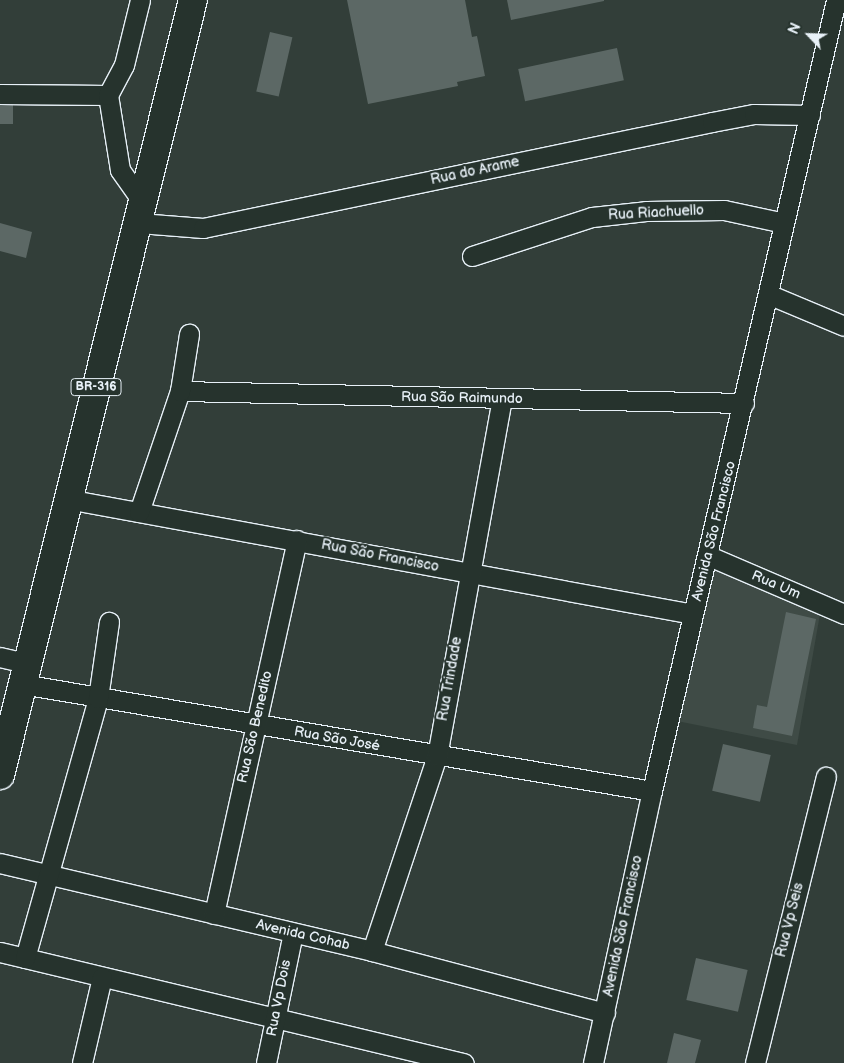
<!DOCTYPE html>
<html>
<head>
<meta charset="utf-8">
<style>
  body { margin:0 }
  #map { position:relative; width:844px; height:1063px; overflow:hidden; background:#323e39; font-family:"Balsamiq Sans",sans-serif }
  div>[style] { position:absolute }
  [style*='--x'] { left:calc(var(--x)*1px); top:calc(var(--y)*1px); width:calc(var(--w)*1px); rotate:calc(var(--a)*1deg) }
  .built>* { inset:0; background:#3f4b46 }
  .building>* { inset:0; background:#5c6865; transform-origin:0 0 }
  .roads { filter:drop-shadow(1px 0 #e8f1f8) drop-shadow(-1px 0 #e8f1f8) drop-shadow(0 1px #e8f1f8) drop-shadow(0 -1px #e8f1f8) }
  .street>* { height:19px; margin:-9.5px; padding:0 9.5px; transform-origin:9.5px; border-radius:9.5px; background:#26332d }
  .highway>* { height:28px; margin:-14px; padding:0 14px; transform-origin:14px; border-radius:14px; background:#26332d }
  span { translate:-50% -50%; white-space:nowrap; text-align:center; line-height:1.15; -webkit-text-stroke:4px #26332d; paint-order:stroke }
  .shield-label span { padding:1px 4px; background:#26332d; border:1px solid; border-radius:4px; -webkit-text-stroke-width:0 }
  .shield-label { font-size:12px; color:#e8f1f8; font-weight:700 }
  .street-label { font-size:14px; color:#e8f1f8 }
  .north { position:absolute; left:784px; top:10px; width:50px; height:50px; -webkit-text-stroke:4px #26332d; paint-order:stroke; rotate:294deg; font-size:14px; font-weight:700; line-height:20px; text-align:center; color:#e8f1f8 }
  .north::after { content:''; display:block; margin:auto; width:18px; height:22px; background:#e8f1f8; clip-path:polygon(50% 0,100% 100%,50% 72%,0 100%) }
</style>
</head>
<body>
<div id="map">
  <div class="built">
    <i style="clip-path:polygon(712px 569px,820px 614px,797px 745px,677px 721px)"></i>
  </div>
  <div class="building">
    <i style="clip-path:polygon(347px 0,465px 0,472px 37px,477px 36px,485px 76px,457px 82px,458px 86px,368px 104px)"></i>
    <i style="clip-path:polygon(507px 0,604px 0,604px 1px,511px 20px)"></i>
    <i style="left:270px;top:32px;width:23px;height:61px;rotate:13deg"></i>
    <i style="left:617px;top:48px;width:33px;height:101px;rotate:78deg"></i>
    <i style="left:0;top:98px;width:13px;height:26px"></i>
    <i style="clip-path:polygon(0 223px,32px 232px,26px 258px,0 251px)"></i>
    <i style="clip-path:polygon(786px 612px,816px 619px,792px 736px,753px 728px,757px 705px,767px 707px)"></i>
    <i style="left:723px;top:744px;width:49px;height:48px;rotate:13deg"></i>
    <i style="left:696px;top:958px;width:53px;height:43px;rotate:13deg"></i>
    <i style="clip-path:polygon(674px 1033px,701px 1040px,695px 1063px,667px 1063px)"></i>
  </div>
  <div class="roads">
    <div class="street">
      <i style="--x:0;--y:94;--w:108;--a:0.5"></i>
      <i style="--x:108;--y:95;--w:76;--a:80.9"></i>
      <i style="--x:120;--y:170;--w:42;--a:54.8"></i>
      <i style="--x:108;--y:95;--w:34;--a:-62"></i>
      <i style="--x:124;--y:65;--w:67;--a:-76.2"></i>
      <i style="--x:139;--y:223;--w:64;--a:4.5"></i>
      <i style="--x:203;--y:228;--w:520;--a:-11.76"></i>
      <i style="--x:712;--y:122;--w:43;--a:-10.8"></i>
      <i style="--x:754;--y:114;--w:56;--a:1"></i>
      <i style="--x:472;--y:256;--w:126;--a:-18"></i>
      <i style="--x:592;--y:217;--w:54;--a:-6.3"></i>
      <i style="--x:646;--y:211;--w:78;--a:-0.7"></i>
      <i style="--x:724;--y:210;--w:61;--a:12.2"></i>
      <i style="--x:770;--y:295;--w:80;--a:22.7"></i>
      <i style="--x:180;--y:391;--w:564;--a:1.22"></i>
      <i style="--x:67;--y:499;--w:636;--a:10.41"></i>
      <i style="--x:139;--y:512;--w:128;--a:-71.3"></i>
      <i style="--x:180;--y:391;--w:58;--a:-81"></i>
      <i style="--x:709;--y:556;--w:147;--a:23.2"></i>
      <i style="--x:0;--y:657;--w:28;--a:13"></i>
      <i style="--x:22;--y:684;--w:639;--a:9.64"></i>
      <i style="--x:0;--y:863;--w:382;--a:13.3"></i>
      <i style="--x:372;--y:951;--w:241;--a:14.9"></i>
      <i style="--x:214;--y:914;--w:383;--a:-77.5"></i>
      <i style="--x:372;--y:951;--w:206;--a:-71.6"></i>
      <i style="--x:437;--y:756;--w:363;--a:-79.7"></i>
      <i style="--x:0;--y:952;--w:477;--a:13.5"></i>
      <i style="--x:25;--y:958;--w:270;--a:-74.3"></i>
      <i style="--x:98;--y:698;--w:77;--a:-81.8"></i>
      <i style="--x:82;--y:1063;--w:88;--a:-76.9"></i>
      <i style="--x:266;--y:1063;--w:133;--a:-78.3"></i>
      <i style="--x:593;--y:1063;--w:278;--a:-77.8"></i>
      <i style="--x:652;--y:791;--w:812;--a:-76.9"></i>
      <i style="--x:755;--y:1063;--w:295;--a:-76.1"></i>
    </div>
    <div class="highway">
      <i style="--x:0;--y:775;--w:799;--a:-76.02"></i>
    </div>
  </div>
  <div class="shield-label">
    <span style="left:96px;top:387px">BR-316</span>
  </div>
  <div class="street-label">
    <span style="left:475px;top:171px;rotate:-12deg">Rua do Arame</span>
    <span style="left:656px;top:213px;rotate:-3deg">Rua Riachuello</span>
    <span style="left:462px;top:398px;rotate:1deg">Rua São Raimundo</span>
    <span style="left:714px;top:531px;rotate:-76deg">Avenida São Francisco</span>
    <span style="left:380px;top:556px;rotate:11deg">Rua São Francisco</span>
    <span style="left:776px;top:585px;rotate:23deg">Rua Um</span>
    <span style="left:450px;top:679px;rotate:-80deg">Rua Trindade</span>
    <span style="left:255px;top:727px;rotate:-77deg">Rua São Benedito</span>
    <span style="left:337px;top:739px;rotate:10deg">Rua São José</span>
    <span style="left:790px;top:920px;rotate:-76deg">Rua Vp Seis</span>
    <span style="left:623px;top:926px;rotate:-78deg">Avenida São Francisco</span>
    <span style="left:303px;top:935px;rotate:13deg">Avenida Cohab</span>
    <span style="left:279px;top:998px;rotate:-79deg">Rua Vp Dois</span>
  </div>
  <div class="north">N</div>
</div>
</body>
</html>
